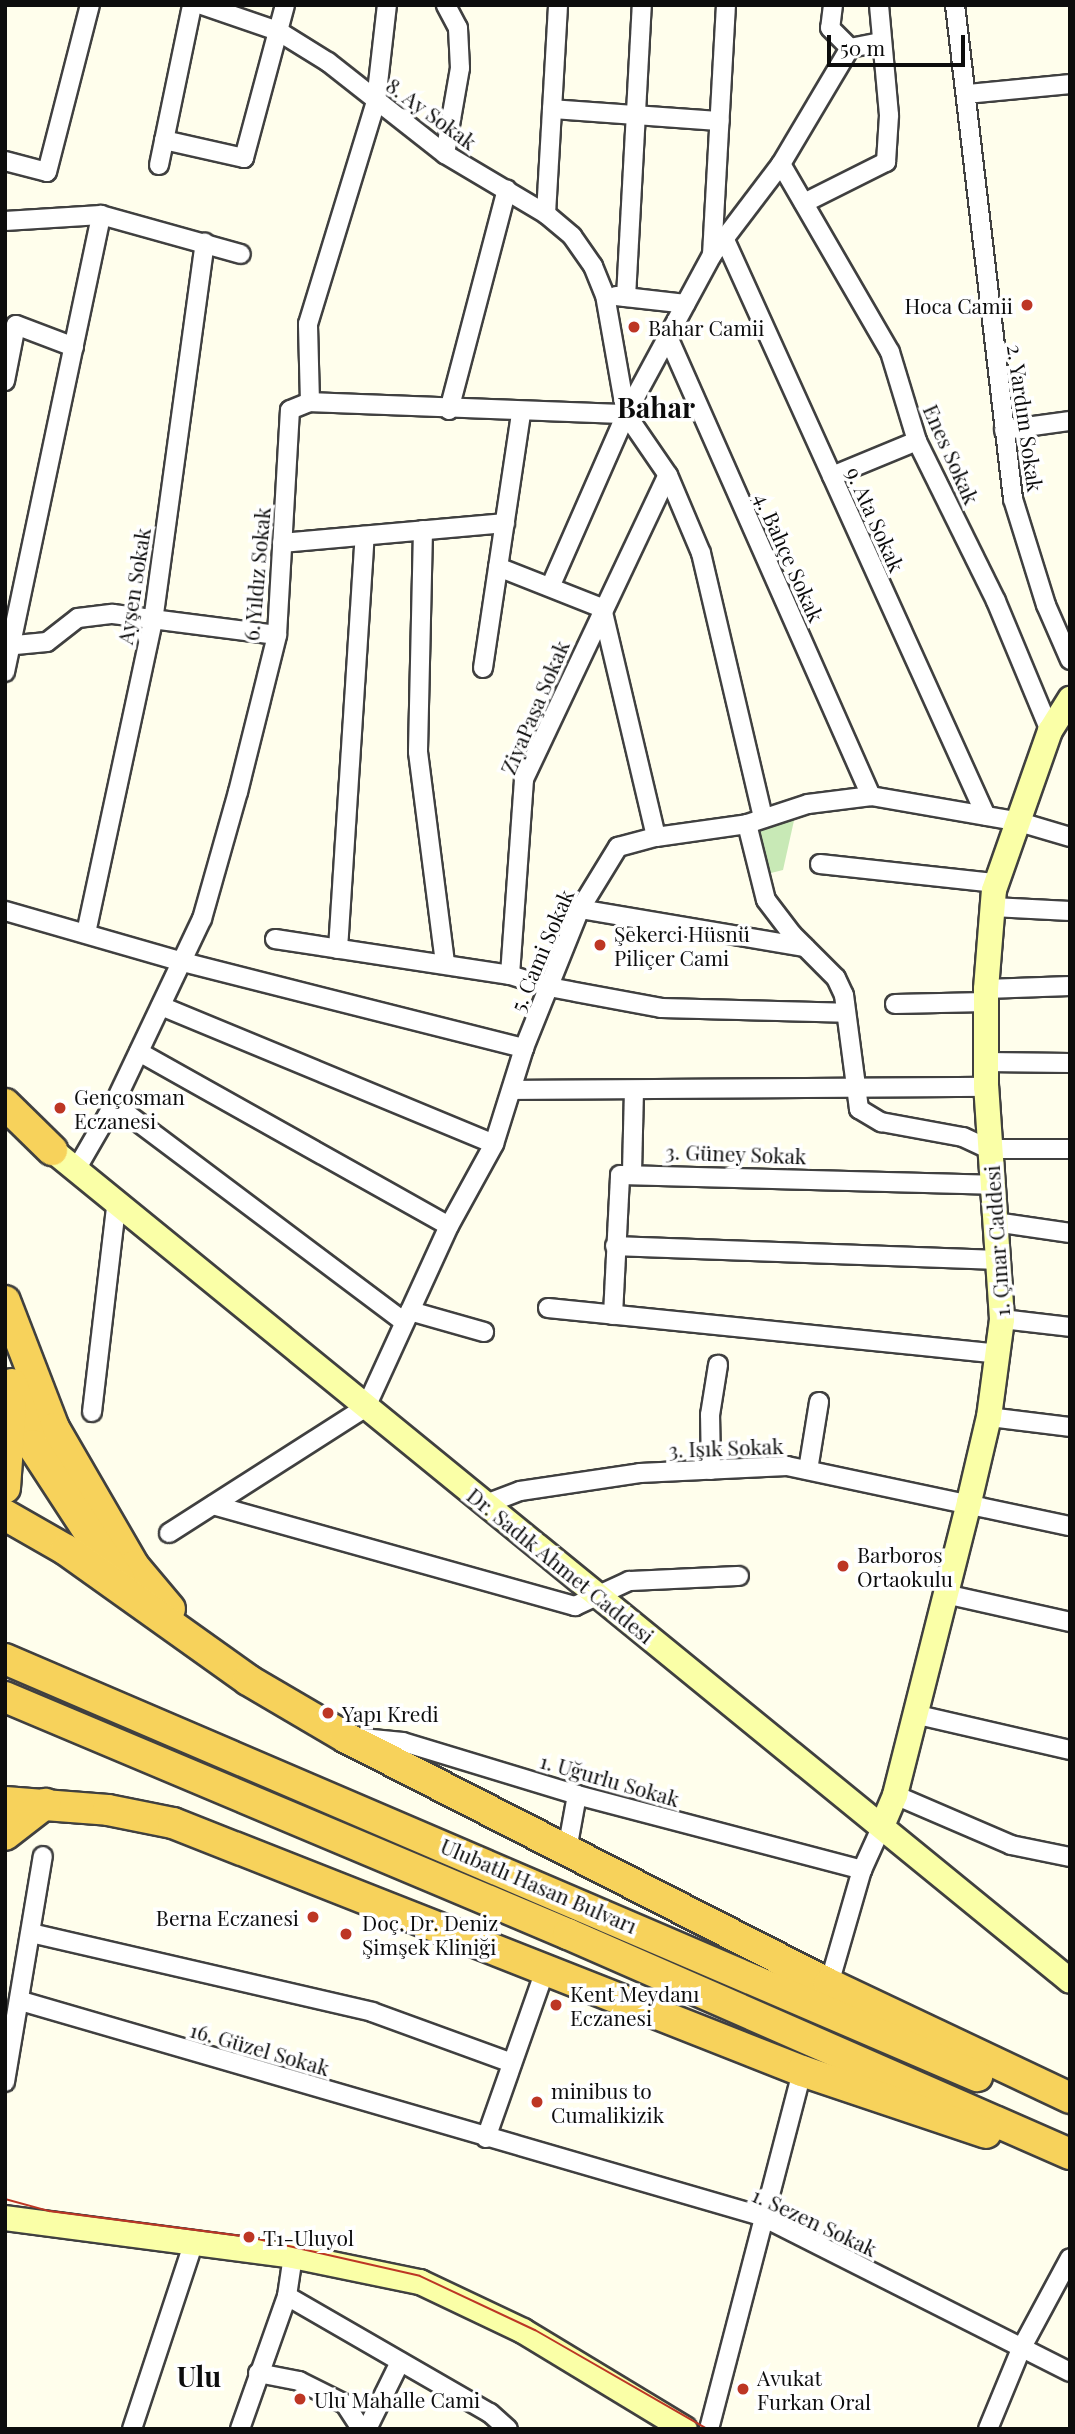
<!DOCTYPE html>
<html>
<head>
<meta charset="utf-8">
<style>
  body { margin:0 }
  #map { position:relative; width:1075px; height:2434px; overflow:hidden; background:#fffeec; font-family:"Playfair Display",serif }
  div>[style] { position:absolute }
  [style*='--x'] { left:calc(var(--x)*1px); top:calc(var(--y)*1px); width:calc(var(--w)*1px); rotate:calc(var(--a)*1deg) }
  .green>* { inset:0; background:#c8e9b6 }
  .roads { filter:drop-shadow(2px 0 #404040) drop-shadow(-2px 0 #404040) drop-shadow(0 2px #404040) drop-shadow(0 -2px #404040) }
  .minor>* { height:18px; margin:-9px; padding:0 9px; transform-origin:9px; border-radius:9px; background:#fff }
  .secondary>* { height:24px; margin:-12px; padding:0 12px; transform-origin:12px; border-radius:12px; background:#faffa7 }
  .trunk>* { height:30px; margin:-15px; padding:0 15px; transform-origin:15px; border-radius:15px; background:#f7d25b }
  .tram>* { height:2px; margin:-1px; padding:0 1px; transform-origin:1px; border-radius:1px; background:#bd3624 }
  .dots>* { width:19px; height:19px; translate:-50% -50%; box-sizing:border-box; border:4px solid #fff; border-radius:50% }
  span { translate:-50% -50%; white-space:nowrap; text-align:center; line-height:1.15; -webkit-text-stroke:7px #fff; paint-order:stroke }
  .street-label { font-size:21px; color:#0d0d0d }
  .poi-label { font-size:21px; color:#0d0d0d }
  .right { translate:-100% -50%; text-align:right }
  .left { translate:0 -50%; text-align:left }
  .district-label { font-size:28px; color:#0d0d0d; font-weight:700 }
  .frame { position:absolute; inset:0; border:7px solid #0d0d0d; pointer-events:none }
  .scale { position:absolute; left:827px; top:35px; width:138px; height:32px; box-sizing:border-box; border:4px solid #0d0d0d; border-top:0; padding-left:9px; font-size:21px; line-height:24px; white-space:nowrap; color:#0d0d0d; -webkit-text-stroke:5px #fff; paint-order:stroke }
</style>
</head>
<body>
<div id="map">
  <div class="green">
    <i style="clip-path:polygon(795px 816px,783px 870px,767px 874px,758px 830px)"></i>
  </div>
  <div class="roads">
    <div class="minor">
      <i style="--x:202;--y:5;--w:80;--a:18.9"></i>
      <i style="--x:278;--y:31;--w:59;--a:31.8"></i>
      <i style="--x:328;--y:62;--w:149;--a:38.2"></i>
      <i style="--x:445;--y:154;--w:117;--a:30.7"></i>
      <i style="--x:546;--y:214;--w:34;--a:40"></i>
      <i style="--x:572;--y:236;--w:37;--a:55"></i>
      <i style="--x:593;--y:266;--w:31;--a:68"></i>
      <i style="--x:605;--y:295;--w:121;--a:80"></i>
      <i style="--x:626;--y:414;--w:74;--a:55.5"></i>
      <i style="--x:668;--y:475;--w:85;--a:67.1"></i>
      <i style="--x:701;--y:553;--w:271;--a:76.8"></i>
      <i style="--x:833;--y:5;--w:23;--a:97"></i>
      <i style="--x:830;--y:28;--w:28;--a:45"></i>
      <i style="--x:850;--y:48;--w:31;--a:-11"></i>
      <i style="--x:955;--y:5;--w:497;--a:83.3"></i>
      <i style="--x:1013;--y:499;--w:111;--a:72.7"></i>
      <i style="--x:1046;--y:605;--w:60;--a:66.4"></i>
      <i style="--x:967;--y:94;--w:103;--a:-5.5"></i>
      <i style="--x:552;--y:109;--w:168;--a:4.1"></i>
      <i style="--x:164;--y:140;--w:82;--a:12.7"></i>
      <i style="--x:244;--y:158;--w:158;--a:-75"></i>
      <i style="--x:445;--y:154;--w:87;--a:-80.1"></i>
      <i style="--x:460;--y:68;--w:40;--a:-92.9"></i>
      <i style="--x:458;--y:28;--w:26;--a:-118"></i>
      <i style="--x:5;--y:161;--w:43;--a:14.7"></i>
      <i style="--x:47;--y:172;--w:172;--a:-75.6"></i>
      <i style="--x:781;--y:164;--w:217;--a:59.9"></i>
      <i style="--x:890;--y:352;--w:93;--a:73.1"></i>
      <i style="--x:917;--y:441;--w:178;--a:63.7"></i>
      <i style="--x:996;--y:601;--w:141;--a:67.4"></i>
      <i style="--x:159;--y:165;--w:163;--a:-78.3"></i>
      <i style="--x:804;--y:203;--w:92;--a:-26.6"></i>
      <i style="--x:886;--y:162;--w:47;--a:-86.3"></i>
      <i style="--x:889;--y:115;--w:110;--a:-95.2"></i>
      <i style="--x:546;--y:214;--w:209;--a:-86.7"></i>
      <i style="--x:5;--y:221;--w:96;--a:-3.6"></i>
      <i style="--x:101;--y:215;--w:145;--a:15.6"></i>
      <i style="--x:725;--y:240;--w:632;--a:65.62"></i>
      <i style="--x:712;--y:255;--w:250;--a:-86.8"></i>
      <i style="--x:616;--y:296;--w:70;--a:6.5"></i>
      <i style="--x:626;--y:297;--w:292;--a:-86.9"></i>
      <i style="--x:668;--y:337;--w:502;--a:66.14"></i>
      <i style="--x:5;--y:381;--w:57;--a:-78.9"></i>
      <i style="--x:16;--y:325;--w:62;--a:20.8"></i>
      <i style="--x:310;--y:402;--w:78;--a:-91.5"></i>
      <i style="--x:308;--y:324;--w:233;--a:-73"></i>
      <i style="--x:376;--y:101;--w:97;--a:-83.5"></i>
      <i style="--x:449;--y:410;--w:228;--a:-75.3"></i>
      <i style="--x:1004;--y:430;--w:67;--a:-7.8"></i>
      <i style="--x:832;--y:476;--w:92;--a:-22.4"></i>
      <i style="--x:423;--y:530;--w:222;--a:91.3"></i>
      <i style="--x:418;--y:752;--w:214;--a:82.7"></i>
      <i style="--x:282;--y:543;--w:224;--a:-5.1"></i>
      <i style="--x:498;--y:567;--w:112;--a:21.5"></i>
      <i style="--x:602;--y:608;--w:235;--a:76.7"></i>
      <i style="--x:551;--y:585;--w:187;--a:-66.3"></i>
      <i style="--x:626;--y:414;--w:181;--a:-61.6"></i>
      <i style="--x:712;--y:255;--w:114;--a:-52.8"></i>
      <i style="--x:781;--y:164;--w:135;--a:-59.3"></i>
      <i style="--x:5;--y:646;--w:42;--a:-5.4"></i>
      <i style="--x:47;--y:642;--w:39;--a:-38"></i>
      <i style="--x:78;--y:618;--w:35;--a:-7"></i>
      <i style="--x:113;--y:614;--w:165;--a:7.3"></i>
      <i style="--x:483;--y:668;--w:258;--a:-81.5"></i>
      <i style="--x:5;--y:672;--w:467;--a:-78.1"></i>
      <i style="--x:747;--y:824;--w:78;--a:76"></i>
      <i style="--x:766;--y:900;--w:43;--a:52.6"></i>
      <i style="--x:792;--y:934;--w:62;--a:45"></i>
      <i style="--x:836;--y:978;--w:19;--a:65"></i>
      <i style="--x:844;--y:995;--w:115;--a:82.5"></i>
      <i style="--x:859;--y:1109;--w:26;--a:31"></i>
      <i style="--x:881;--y:1122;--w:83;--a:10.4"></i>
      <i style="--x:963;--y:1137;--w:29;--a:25"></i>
      <i style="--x:989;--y:1149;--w:81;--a:0"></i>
      <i style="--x:820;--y:864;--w:177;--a:6.2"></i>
      <i style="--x:993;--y:907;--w:77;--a:3"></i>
      <i style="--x:580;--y:909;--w:228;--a:9.6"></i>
      <i style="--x:5;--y:911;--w:185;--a:16"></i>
      <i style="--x:183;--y:962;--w:352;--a:14.2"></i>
      <i style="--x:86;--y:933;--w:319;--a:-77.9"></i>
      <i style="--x:153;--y:621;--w:382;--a:-82.2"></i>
      <i style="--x:275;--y:939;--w:238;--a:8.7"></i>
      <i style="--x:510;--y:975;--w:41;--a:17.1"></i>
      <i style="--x:549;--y:987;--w:114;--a:10.6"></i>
      <i style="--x:661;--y:1008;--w:185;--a:1.5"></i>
      <i style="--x:338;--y:949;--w:414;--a:-86.3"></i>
      <i style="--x:510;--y:975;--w:196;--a:-85.9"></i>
      <i style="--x:524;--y:779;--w:336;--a:-64.7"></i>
      <i style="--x:986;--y:989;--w:84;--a:-2"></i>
      <i style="--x:895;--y:1004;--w:91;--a:-1.3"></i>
      <i style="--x:161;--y:1006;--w:360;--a:22.5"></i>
      <i style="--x:139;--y:1052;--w:355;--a:29.3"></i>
      <i style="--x:986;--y:1062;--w:84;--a:0.7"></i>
      <i style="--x:512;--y:1090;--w:474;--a:-0.4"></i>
      <i style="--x:114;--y:1104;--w:363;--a:36.9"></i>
      <i style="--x:77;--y:1168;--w:74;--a:-60"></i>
      <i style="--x:114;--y:1104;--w:205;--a:-64.6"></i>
      <i style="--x:202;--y:919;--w:132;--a:-74.2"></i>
      <i style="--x:238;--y:792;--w:162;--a:-76"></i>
      <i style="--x:277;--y:635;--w:225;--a:-86.7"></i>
      <i style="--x:290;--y:410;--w:22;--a:-22"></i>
      <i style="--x:310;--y:402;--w:316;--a:2.2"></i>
      <i style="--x:632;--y:1172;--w:80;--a:-88.6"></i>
      <i style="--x:995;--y:1222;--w:76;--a:8.3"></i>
      <i style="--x:615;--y:1246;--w:382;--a:2.1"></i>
      <i style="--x:548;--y:1308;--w:452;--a:5.8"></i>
      <i style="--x:410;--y:1311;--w:77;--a:15.8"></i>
      <i style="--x:613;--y:1315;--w:140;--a:-87.1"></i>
      <i style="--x:620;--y:1175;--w:372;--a:1.5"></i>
      <i style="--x:1002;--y:1319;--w:68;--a:6.7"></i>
      <i style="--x:92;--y:1412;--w:213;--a:-83.3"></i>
      <i style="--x:989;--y:1417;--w:82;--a:7"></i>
      <i style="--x:711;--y:1470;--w:55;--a:-91"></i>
      <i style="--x:710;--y:1415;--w:51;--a:-80.9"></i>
      <i style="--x:808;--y:1470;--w:69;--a:-80.8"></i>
      <i style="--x:486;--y:1504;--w:36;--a:-21"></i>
      <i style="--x:520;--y:1491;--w:121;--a:-8.5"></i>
      <i style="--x:640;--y:1473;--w:147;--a:-2.7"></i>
      <i style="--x:787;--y:1466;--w:289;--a:12"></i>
      <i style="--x:213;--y:1505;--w:376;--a:15.6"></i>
      <i style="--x:575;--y:1606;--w:60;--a:-24.8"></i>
      <i style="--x:629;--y:1581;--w:110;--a:-2.6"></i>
      <i style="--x:169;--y:1533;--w:234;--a:-32.6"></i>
      <i style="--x:366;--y:1407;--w:199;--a:-65.4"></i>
      <i style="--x:449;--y:1226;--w:94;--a:-61.2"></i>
      <i style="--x:494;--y:1144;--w:101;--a:-72.6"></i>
      <i style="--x:524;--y:1048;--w:150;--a:-68.1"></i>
      <i style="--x:580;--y:909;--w:73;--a:-58.5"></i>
      <i style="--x:618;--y:847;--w:39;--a:-15"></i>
      <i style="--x:656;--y:837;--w:92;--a:-8.1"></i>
      <i style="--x:747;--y:824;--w:64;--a:-18.2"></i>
      <i style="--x:808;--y:804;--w:64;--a:-7.2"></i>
      <i style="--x:871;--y:796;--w:147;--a:9.8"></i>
      <i style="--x:1016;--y:821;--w:56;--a:16.5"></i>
      <i style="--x:945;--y:1594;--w:128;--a:12.6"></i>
      <i style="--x:914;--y:1714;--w:160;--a:13"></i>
      <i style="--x:362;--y:1738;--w:41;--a:5.6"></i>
      <i style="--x:403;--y:1742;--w:182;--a:16.9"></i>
      <i style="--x:577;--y:1795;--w:295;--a:14.7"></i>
      <i style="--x:895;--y:1795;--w:126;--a:23.3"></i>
      <i style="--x:1011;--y:1845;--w:60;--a:11.5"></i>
      <i style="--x:567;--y:1850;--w:56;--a:-79.7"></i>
      <i style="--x:31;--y:1933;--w:350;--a:13"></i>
      <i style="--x:372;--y:2012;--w:149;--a:20"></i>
      <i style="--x:829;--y:1984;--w:119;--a:-73.9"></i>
      <i style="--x:862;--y:1870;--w:48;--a:-65.6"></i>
      <i style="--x:21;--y:2001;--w:771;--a:16.2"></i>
      <i style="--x:761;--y:2216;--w:346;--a:26.8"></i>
      <i style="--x:5;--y:2082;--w:229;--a:-80.5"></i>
      <i style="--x:486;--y:2138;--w:180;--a:-70.6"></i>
      <i style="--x:287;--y:2296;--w:234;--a:30"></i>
      <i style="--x:490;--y:2413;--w:24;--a:42"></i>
      <i style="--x:258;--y:2373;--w:42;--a:11"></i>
      <i style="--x:299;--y:2381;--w:51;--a:26.6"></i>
      <i style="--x:345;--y:2404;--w:30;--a:57"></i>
      <i style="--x:132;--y:2429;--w:194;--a:-71.7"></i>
      <i style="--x:240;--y:2429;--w:141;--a:-70.5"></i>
      <i style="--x:287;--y:2296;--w:40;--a:-81.5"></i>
      <i style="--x:367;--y:2429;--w:75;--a:-63.8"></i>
      <i style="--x:709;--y:2429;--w:370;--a:-75.4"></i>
      <i style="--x:988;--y:2429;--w:87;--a:-67.6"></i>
      <i style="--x:1021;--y:2349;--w:103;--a:-61.7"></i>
    </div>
    <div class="secondary">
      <i style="--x:52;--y:1150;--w:1314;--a:39.22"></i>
      <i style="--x:882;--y:1826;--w:34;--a:-67"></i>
      <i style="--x:895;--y:1795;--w:302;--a:-75.8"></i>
      <i style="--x:969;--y:1502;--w:87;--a:-76.8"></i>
      <i style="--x:989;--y:1417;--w:99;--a:-82.4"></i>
      <i style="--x:1002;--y:1319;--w:233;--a:-93.9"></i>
      <i style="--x:986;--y:1087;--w:98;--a:-90"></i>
      <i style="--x:986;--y:989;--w:99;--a:-85.4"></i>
      <i style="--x:994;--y:890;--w:169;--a:-70.6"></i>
      <i style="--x:1050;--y:731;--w:38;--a:-58"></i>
      <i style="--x:5;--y:2218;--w:290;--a:7.5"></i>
      <i style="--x:293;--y:2256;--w:130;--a:11.6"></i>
      <i style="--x:420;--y:2282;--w:114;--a:25.4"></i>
      <i style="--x:523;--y:2331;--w:189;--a:31.2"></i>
    </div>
    <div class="trunk">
      <i style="--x:5;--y:1104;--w:66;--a:44.4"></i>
      <i style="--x:5;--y:1301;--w:136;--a:68.9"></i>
      <i style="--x:54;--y:1428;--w:160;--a:59.9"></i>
      <i style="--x:134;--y:1566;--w:56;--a:50.1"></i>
      <i style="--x:12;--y:1384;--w:64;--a:71.8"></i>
      <i style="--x:32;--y:1445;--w:161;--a:56.9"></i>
      <i style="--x:5;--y:1488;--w:83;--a:-85.9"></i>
      <i style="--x:5;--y:1515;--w:70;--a:29.8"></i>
      <i style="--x:66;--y:1550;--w:224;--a:35.5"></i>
      <i style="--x:248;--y:1680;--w:113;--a:30.4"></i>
      <i style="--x:345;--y:1737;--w:543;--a:27.04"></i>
      <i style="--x:829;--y:1984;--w:267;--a:25.3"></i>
      <i style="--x:5;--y:1659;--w:1058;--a:23.22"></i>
      <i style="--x:5;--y:1697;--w:611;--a:22.83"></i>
      <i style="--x:568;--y:1934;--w:548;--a:23.67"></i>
      <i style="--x:5;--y:1802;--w:103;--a:4.4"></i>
      <i style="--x:108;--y:1810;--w:66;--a:11.3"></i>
      <i style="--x:173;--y:1823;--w:676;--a:21.52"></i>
      <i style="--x:802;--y:2071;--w:194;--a:18.6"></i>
      <i style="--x:5;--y:1835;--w:51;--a:-37.8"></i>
    </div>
  </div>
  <div class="tram">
    <i style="--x:5;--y:2199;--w:46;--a:15.3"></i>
    <i style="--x:49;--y:2211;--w:202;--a:7.4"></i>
    <i style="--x:249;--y:2237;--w:175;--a:12.8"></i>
    <i style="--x:420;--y:2276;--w:127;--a:25.2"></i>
    <i style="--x:535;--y:2330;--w:198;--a:29.9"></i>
  </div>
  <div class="dots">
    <i style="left:1027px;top:305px;background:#bd3624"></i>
    <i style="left:634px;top:327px;background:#bd3624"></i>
    <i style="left:600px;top:945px;background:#bd3624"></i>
    <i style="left:60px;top:1108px;background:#bd3624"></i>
    <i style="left:843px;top:1566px;background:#bd3624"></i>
    <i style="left:328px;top:1713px;background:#bd3624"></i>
    <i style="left:313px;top:1917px;background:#bd3624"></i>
    <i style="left:346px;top:1934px;background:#bd3624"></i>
    <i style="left:556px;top:2005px;background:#bd3624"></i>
    <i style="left:537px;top:2102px;background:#bd3624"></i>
    <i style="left:249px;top:2237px;background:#bd3624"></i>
    <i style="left:743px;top:2389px;background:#bd3624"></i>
    <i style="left:300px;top:2399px;background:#bd3624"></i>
  </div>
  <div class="street-label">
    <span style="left:432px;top:113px;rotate:36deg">8. Ay Sokak</span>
    <span style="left:1026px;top:418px;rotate:82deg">2. Yardım Sokak</span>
    <span style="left:952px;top:454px;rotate:66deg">Enes Sokak</span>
    <span style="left:876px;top:519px;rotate:66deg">9. Ata Sokak</span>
    <span style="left:790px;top:557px;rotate:66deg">4. Bahçe Sokak</span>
    <span style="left:256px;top:574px;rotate:-85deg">6. Yıldız Sokak</span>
    <span style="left:133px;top:586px;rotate:-81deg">Ayşen Sokak</span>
    <span style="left:534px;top:707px;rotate:-67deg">ZiyaPaşa Sokak</span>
    <span style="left:541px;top:950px;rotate:-67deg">5. Cami Sokak</span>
    <span style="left:736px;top:1153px;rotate:2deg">3. Güney Sokak</span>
    <span style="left:996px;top:1241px;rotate:-94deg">1. Çınar Caddesi</span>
    <span style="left:726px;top:1447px;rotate:-2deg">3. Işık Sokak</span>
    <span style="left:561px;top:1565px;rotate:39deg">Dr. Sadık Ahmet Caddesi</span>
    <span style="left:610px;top:1779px;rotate:16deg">1. Uğurlu Sokak</span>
    <span style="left:539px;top:1885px;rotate:23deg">Ulubatlı Hasan Bulvarı</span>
    <span style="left:260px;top:2048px;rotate:16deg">16. Güzel Sokak</span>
    <span style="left:815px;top:2221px;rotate:25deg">1. Sezen Sokak</span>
  </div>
  <div class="poi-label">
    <span class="right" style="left:1013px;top:305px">Hoca Camii</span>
    <span class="left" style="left:648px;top:327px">Bahar Camii</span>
    <span class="left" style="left:614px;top:945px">Şekerci Hüsnü<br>Piliçer Cami</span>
    <span class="left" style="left:74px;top:1108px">Gençosman<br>Eczanesi</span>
    <span class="left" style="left:857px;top:1566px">Barboros<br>Ortaokulu</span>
    <span class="left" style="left:342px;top:1713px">Yapı Kredi</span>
    <span class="right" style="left:299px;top:1917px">Berna Eczanesi</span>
    <span class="left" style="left:362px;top:1934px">Doç. Dr. Deniz<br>Şimşek Kliniği</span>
    <span class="left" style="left:570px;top:2005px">Kent Meydanı<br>Eczanesi</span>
    <span class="left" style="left:551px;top:2102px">minibus to<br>Cumalikizik</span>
    <span class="left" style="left:263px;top:2237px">T1-Uluyol</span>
    <span class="left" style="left:757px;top:2389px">Avukat<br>Furkan Oral</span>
    <span class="left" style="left:314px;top:2399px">Ulu Mahalle Cami</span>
  </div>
  <div class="district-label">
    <span style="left:656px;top:407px">Bahar</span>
    <span style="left:199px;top:2376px">Ulu</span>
  </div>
  <div class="frame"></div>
  <div class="scale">50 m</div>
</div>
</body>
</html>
